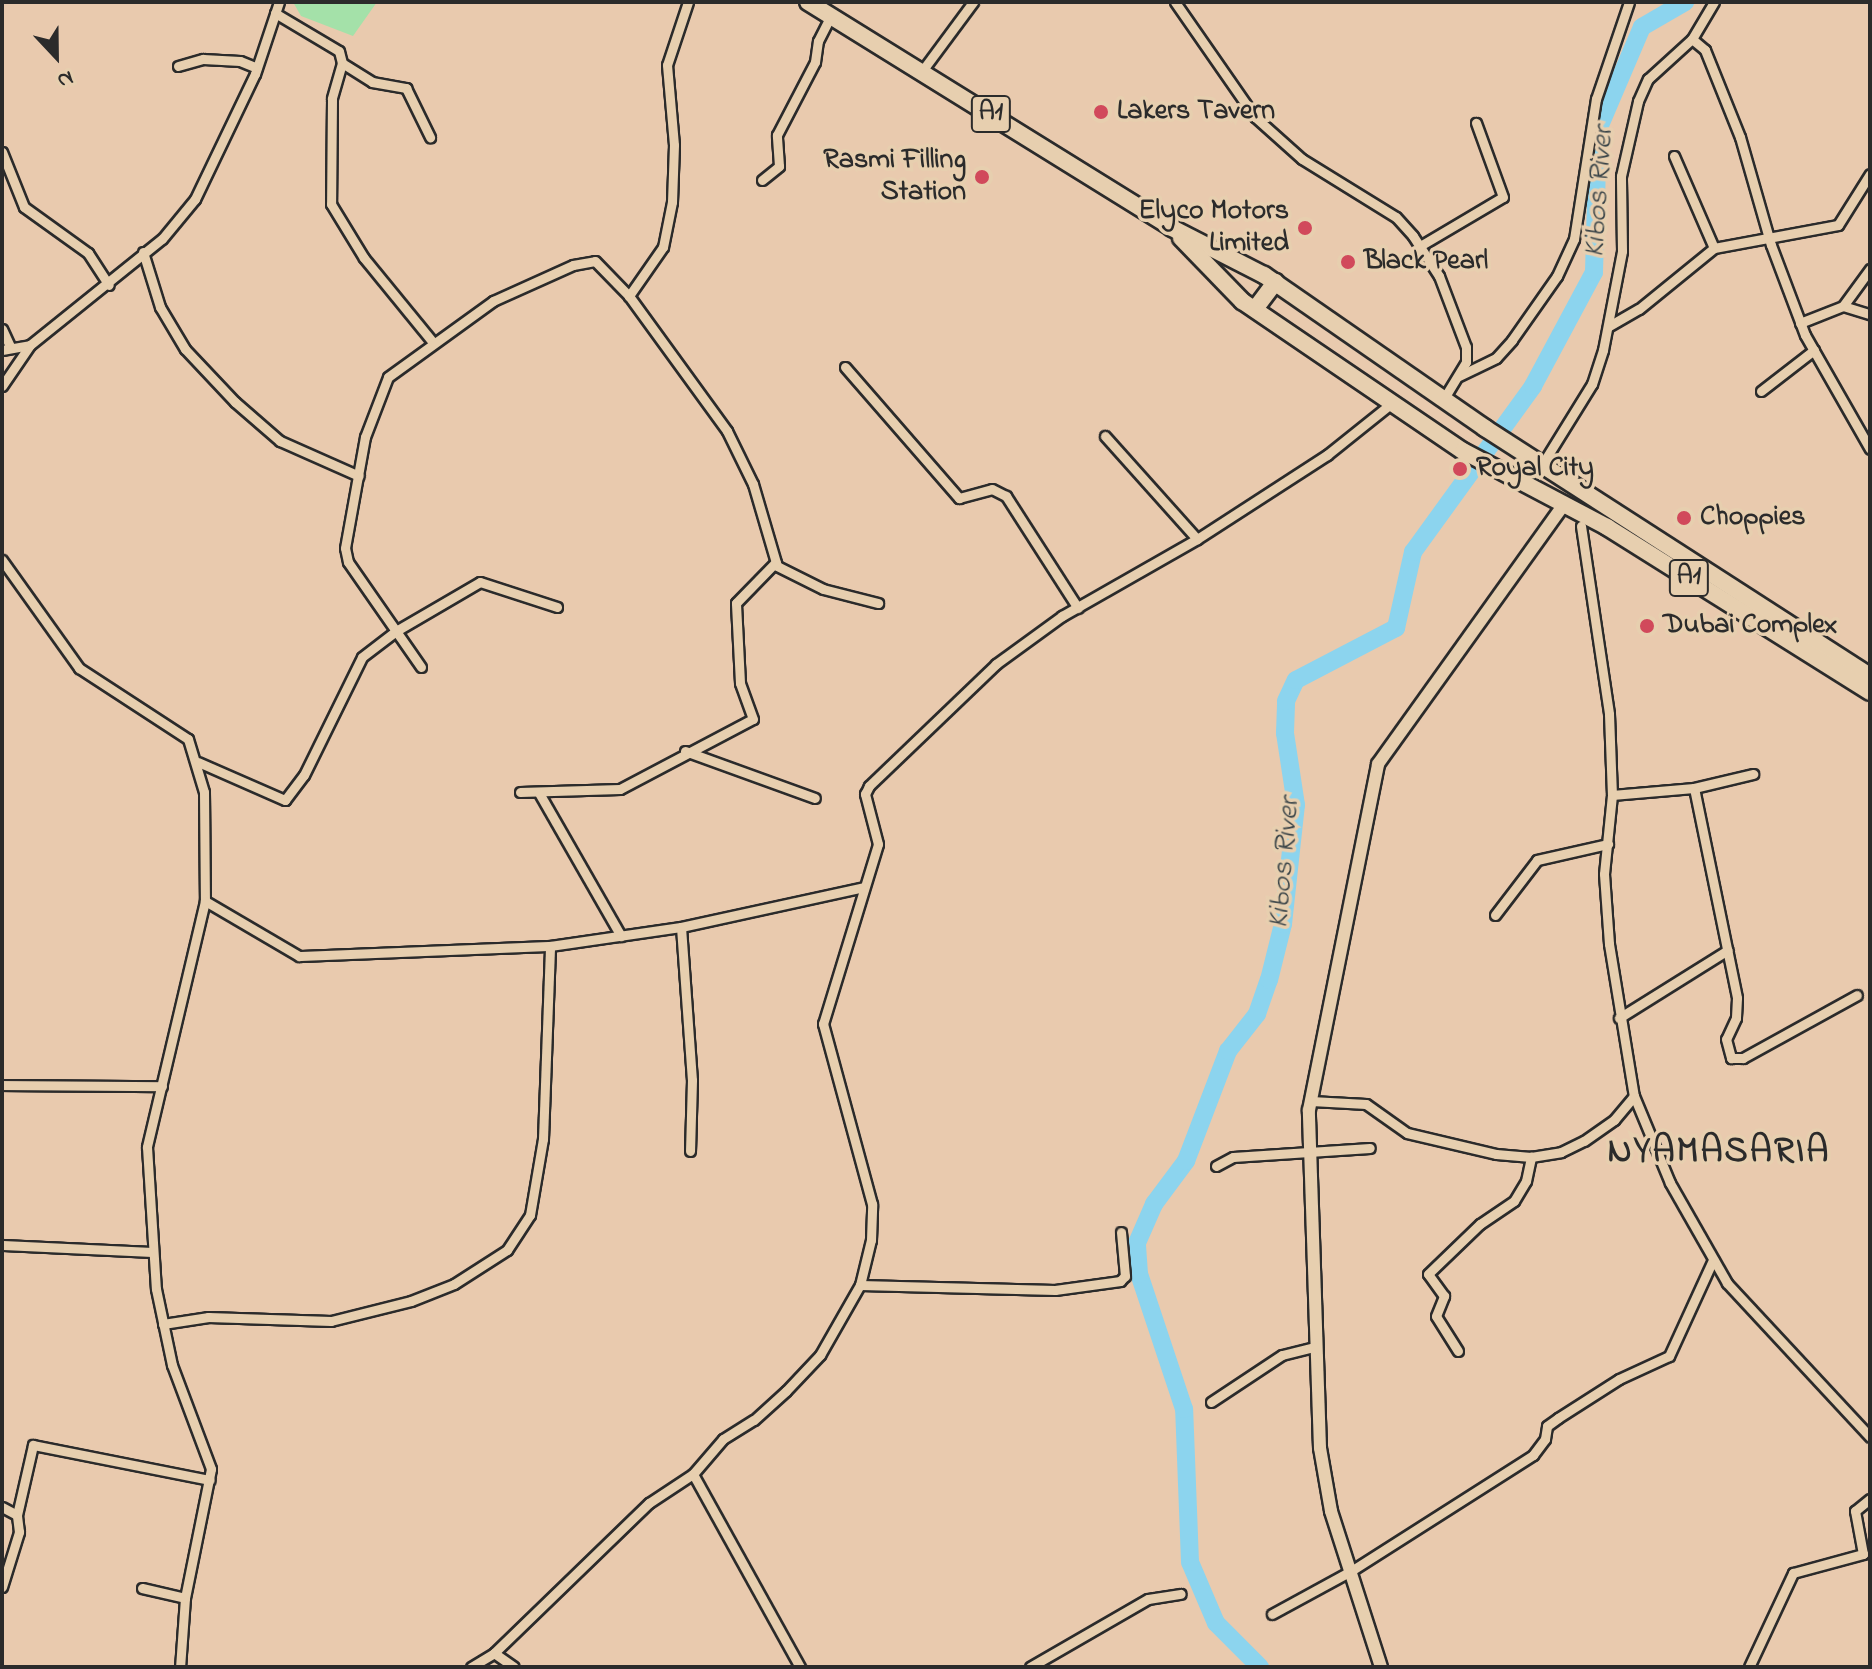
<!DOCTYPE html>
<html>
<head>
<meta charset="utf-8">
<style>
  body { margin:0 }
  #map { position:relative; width:1872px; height:1669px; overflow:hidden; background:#e9caae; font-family:"Indie Flower",sans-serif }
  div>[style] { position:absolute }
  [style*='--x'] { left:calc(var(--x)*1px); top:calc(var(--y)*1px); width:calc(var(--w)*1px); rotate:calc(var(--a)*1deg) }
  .green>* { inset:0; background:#a4e1a9 }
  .river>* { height:18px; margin:-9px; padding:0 9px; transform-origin:9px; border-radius:9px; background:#8cd4ee }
  .roads { filter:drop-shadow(2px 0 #2b2b2b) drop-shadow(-2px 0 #2b2b2b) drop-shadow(0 2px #2b2b2b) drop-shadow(0 -2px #2b2b2b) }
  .minor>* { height:9px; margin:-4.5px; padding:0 4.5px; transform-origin:4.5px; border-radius:4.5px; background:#e7cfaf }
  .secondary>* { height:12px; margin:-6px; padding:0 6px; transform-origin:6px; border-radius:6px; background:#e7cfaf }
  .trunk>* { height:16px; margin:-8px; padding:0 8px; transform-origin:8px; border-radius:8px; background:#e7cfaf }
  .dots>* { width:22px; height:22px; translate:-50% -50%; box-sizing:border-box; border:4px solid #e7cfaf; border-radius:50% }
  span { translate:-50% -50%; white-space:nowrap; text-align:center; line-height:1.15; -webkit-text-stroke:7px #e7cfaf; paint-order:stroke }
  .shield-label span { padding:2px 6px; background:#e7cfaf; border:2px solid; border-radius:6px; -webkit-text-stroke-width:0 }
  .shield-label { font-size:26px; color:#2b2b2b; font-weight:700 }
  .poi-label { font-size:28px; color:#2b2b2b; font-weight:700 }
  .left { translate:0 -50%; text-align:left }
  .right { translate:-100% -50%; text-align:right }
  .water-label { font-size:30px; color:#3a4448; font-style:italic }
  .district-label { font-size:36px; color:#2b2b2b; font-weight:700; letter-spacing:2px }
  .frame { position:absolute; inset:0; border:4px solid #2b2b2b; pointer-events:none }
  .north { position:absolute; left:16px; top:16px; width:80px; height:80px; -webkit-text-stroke:6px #e7cfaf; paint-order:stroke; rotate:158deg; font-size:22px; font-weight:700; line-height:32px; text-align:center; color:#2b2b2b }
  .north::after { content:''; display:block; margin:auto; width:28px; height:36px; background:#2b2b2b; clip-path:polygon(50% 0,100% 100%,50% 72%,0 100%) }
</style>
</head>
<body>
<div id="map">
  <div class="green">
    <i style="clip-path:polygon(293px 2px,377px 2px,353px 36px,301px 16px)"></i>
  </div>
  <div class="river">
    <i style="--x:1260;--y:1667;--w:62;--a:-135"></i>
    <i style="--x:1216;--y:1623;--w:66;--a:-113.1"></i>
    <i style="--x:1190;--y:1562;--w:153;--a:-92.2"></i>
    <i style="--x:1184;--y:1409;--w:142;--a:-108.4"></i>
    <i style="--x:1139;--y:1274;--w:31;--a:-94"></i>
    <i style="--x:1137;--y:1243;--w:43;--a:-66.4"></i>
    <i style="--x:1154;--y:1204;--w:54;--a:-53.3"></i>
    <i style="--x:1186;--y:1161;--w:118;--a:-69.1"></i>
    <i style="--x:1228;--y:1051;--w:47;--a:-51.9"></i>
    <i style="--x:1257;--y:1014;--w:36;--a:-71"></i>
    <i style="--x:1269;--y:980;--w:58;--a:-76"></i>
    <i style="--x:1283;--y:924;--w:120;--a:-83.8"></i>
    <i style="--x:1296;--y:805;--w:73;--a:-98.7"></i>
    <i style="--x:1285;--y:733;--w:32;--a:-88"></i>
    <i style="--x:1286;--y:701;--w:23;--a:-65"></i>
    <i style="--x:1296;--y:680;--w:113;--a:-27.5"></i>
    <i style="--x:1396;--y:628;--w:78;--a:-77.4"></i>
    <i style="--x:1413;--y:552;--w:205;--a:-54.1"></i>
    <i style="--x:1533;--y:386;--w:129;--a:-61.8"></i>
    <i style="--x:1594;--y:272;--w:142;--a:-88.4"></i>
    <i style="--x:1598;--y:130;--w:112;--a:-66.9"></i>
    <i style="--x:1642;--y:27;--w:50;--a:-30.2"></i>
  </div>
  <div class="roads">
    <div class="minor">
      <i style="--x:688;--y:2;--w:66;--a:108.4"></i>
      <i style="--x:667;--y:65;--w:80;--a:85"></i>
      <i style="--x:674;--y:145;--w:57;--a:92"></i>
      <i style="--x:672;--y:202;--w:46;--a:101.3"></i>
      <i style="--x:663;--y:247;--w:60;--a:124.8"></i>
      <i style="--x:629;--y:296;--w:167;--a:54"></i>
      <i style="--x:727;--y:431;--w:59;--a:63.9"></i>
      <i style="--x:753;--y:484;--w:85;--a:73.7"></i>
      <i style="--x:777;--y:566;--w:51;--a:26.6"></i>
      <i style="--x:823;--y:589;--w:57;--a:14.3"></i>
      <i style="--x:1175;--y:2;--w:140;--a:55.2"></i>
      <i style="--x:1255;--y:117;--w:63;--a:41.8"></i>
      <i style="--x:1302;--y:159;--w:110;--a:31.7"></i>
      <i style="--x:1396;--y:217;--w:25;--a:48"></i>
      <i style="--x:1413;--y:236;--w:48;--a:57"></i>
      <i style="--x:1439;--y:276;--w:76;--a:69.2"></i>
      <i style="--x:1466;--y:347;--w:15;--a:90"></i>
      <i style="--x:1466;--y:362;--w:44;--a:121.2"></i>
      <i style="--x:275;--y:13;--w:74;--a:30.7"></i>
      <i style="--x:339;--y:51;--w:12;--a:76"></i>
      <i style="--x:342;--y:63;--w:37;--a:106"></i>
      <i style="--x:332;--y:99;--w:105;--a:90.5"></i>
      <i style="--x:331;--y:204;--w:63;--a:58.6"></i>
      <i style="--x:364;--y:258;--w:107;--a:50.7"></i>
      <i style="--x:1692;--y:39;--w:17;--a:40"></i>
      <i style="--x:1705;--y:50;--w:94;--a:68.1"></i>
      <i style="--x:1740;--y:137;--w:112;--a:74"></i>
      <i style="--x:1771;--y:245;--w:96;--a:69.3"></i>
      <i style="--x:1805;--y:335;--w:131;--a:60.3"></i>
      <i style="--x:342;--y:63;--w:36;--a:32"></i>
      <i style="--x:372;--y:82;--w:35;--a:10"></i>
      <i style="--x:406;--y:88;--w:55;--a:63.9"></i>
      <i style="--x:178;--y:66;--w:26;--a:-16"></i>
      <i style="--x:203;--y:59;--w:37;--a:3"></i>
      <i style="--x:240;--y:61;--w:18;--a:22"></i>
      <i style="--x:922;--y:71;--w:86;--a:-53.5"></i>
      <i style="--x:2;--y:152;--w:59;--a:68.2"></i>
      <i style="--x:24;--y:207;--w:79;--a:35.7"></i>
      <i style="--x:88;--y:253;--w:38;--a:57"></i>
      <i style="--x:1674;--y:156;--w:100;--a:66.5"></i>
      <i style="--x:762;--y:180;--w:22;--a:-39"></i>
      <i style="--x:779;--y:166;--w:31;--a:-94"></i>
      <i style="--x:777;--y:135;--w:82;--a:-62.5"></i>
      <i style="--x:815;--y:62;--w:21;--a:-82"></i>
      <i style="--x:818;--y:41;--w:28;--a:-63"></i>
      <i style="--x:1420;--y:246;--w:96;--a:-30.6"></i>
      <i style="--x:1503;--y:197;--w:79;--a:-110"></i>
      <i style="--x:143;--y:252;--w:58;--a:72.8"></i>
      <i style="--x:160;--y:307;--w:49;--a:59.2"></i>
      <i style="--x:185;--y:349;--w:73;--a:46.7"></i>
      <i style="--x:235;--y:402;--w:60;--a:40.9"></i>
      <i style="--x:280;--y:441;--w:86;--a:23.9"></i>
      <i style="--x:1843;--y:306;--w:28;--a:17"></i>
      <i style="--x:1800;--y:323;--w:46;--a:-21.6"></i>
      <i style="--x:1843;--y:306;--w:46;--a:-53.9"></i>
      <i style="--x:1609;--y:326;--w:34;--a:-30"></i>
      <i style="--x:1639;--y:309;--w:97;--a:-39.1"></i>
      <i style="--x:1714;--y:248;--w:126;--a:-10.5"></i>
      <i style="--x:1838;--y:225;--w:60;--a:-57.9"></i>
      <i style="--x:2;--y:329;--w:21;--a:65"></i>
      <i style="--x:2;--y:350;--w:28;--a:-10"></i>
      <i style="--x:845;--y:367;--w:174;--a:49"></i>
      <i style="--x:959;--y:498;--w:34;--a:-15"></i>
      <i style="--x:992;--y:489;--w:16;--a:27"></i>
      <i style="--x:1006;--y:496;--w:133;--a:57.3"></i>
      <i style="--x:1459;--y:376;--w:41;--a:-25.9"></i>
      <i style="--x:1496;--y:358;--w:24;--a:-48"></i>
      <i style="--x:1512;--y:340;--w:78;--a:-54.9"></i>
      <i style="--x:1557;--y:276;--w:41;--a:-65.3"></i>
      <i style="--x:1574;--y:239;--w:142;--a:-81.1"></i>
      <i style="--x:1596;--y:99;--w:102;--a:-71.2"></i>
      <i style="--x:2;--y:386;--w:50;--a:-55.7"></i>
      <i style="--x:30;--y:345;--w:169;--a:-38.8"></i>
      <i style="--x:162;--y:239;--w:52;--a:-50.5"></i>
      <i style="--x:195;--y:199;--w:139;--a:-64.4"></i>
      <i style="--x:255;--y:74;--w:76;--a:-71.6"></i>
      <i style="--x:1761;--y:391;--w:67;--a:-37.7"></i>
      <i style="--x:1105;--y:436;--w:138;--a:48.2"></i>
      <i style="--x:1543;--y:463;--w:93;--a:-58.2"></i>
      <i style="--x:1592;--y:384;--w:36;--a:-72"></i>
      <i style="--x:1603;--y:350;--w:101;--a:-79.1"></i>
      <i style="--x:1622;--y:251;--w:75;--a:-90.8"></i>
      <i style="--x:1621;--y:176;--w:77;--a:-77.2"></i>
      <i style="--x:1638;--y:101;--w:24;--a:-66"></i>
      <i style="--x:1648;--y:79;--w:59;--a:-42.3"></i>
      <i style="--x:1692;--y:39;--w:43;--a:-59.3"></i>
      <i style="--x:1581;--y:526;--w:190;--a:81.5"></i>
      <i style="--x:1609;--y:714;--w:81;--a:87.9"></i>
      <i style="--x:1612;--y:795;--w:79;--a:95.8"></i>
      <i style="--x:1604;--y:874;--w:70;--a:85.9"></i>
      <i style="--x:1609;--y:944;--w:154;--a:80.7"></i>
      <i style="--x:1634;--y:1096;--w:94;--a:67.5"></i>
      <i style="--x:1670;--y:1183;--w:115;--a:60.3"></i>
      <i style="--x:1727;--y:1283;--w:210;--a:47.1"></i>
      <i style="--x:2;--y:560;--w:133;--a:54.5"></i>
      <i style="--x:79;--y:668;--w:130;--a:33.1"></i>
      <i style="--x:188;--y:739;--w:55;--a:73.2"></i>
      <i style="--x:204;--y:792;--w:109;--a:89.5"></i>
      <i style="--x:205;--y:901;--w:253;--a:103.3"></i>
      <i style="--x:147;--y:1147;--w:142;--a:86.4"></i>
      <i style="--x:156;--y:1289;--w:78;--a:78.1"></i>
      <i style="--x:172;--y:1365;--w:111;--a:69.4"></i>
      <i style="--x:211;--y:1469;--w:132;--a:101.4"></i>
      <i style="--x:185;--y:1598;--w:69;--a:94.1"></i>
      <i style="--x:421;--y:667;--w:128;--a:-124.8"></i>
      <i style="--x:348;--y:562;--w:14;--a:-102"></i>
      <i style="--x:345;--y:548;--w:113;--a:-79.8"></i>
      <i style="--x:365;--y:437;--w:64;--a:-69"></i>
      <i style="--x:388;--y:377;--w:130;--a:-35.9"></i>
      <i style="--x:493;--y:301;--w:88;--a:-24.2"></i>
      <i style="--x:573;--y:265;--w:22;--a:-10"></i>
      <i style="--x:595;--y:261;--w:49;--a:45.8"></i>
      <i style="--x:685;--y:751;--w:138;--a:19.9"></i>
      <i style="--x:198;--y:762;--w:95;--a:23.6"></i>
      <i style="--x:285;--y:800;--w:31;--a:-53"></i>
      <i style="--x:304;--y:775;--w:131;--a:-63.8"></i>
      <i style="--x:362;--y:657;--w:43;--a:-37.4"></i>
      <i style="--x:396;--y:631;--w:97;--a:-30.3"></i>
      <i style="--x:480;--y:582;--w:81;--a:18"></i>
      <i style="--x:1694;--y:788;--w:214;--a:78.4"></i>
      <i style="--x:1737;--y:998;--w:20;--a:93"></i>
      <i style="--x:1736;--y:1018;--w:23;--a:115"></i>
      <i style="--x:1726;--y:1039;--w:20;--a:75"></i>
      <i style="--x:1731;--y:1058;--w:12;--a:0"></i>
      <i style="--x:1743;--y:1058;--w:130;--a:-28.9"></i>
      <i style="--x:520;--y:792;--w:100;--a:-1.7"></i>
      <i style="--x:620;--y:789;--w:150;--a:-27.8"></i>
      <i style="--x:753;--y:719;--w:38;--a:-110"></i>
      <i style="--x:740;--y:683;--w:80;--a:-92.9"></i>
      <i style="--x:736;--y:603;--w:57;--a:-45.7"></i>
      <i style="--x:539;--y:793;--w:165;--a:60.2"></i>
      <i style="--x:1612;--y:795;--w:82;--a:-4.9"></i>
      <i style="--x:1694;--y:788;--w:61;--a:-13.3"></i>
      <i style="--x:205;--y:901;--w:109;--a:30.3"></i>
      <i style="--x:299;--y:956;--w:251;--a:-2.3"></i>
      <i style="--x:1495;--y:915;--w:69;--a:-52.6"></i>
      <i style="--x:1537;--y:860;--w:73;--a:-12.7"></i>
      <i style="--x:681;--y:927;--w:153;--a:85.9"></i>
      <i style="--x:692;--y:1080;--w:71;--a:91.6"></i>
      <i style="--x:1619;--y:1018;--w:128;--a:-32"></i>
      <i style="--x:2;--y:1085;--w:160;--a:0.4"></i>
      <i style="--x:1311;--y:1101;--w:55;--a:3.1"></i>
      <i style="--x:1366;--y:1104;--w:50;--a:35.3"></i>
      <i style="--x:1407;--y:1133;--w:91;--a:13.3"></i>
      <i style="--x:1496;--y:1154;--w:35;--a:5"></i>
      <i style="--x:1531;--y:1157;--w:30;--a:-9"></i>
      <i style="--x:1561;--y:1152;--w:25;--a:-26"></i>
      <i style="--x:1584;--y:1141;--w:37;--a:-35"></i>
      <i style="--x:1614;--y:1120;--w:31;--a:-50"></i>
      <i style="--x:1216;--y:1166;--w:19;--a:-28"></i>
      <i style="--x:1233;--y:1157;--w:137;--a:-3.8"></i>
      <i style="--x:2;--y:1245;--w:151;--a:2.7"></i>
      <i style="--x:860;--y:1285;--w:195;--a:1.5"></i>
      <i style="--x:1055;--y:1290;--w:66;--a:-7.9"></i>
      <i style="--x:1120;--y:1281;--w:7;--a:-45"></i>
      <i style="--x:1125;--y:1276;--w:44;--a:-95.2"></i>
      <i style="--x:163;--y:1324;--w:46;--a:-8.8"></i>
      <i style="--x:208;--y:1317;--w:123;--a:1.9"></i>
      <i style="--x:331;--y:1321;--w:82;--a:-14"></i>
      <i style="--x:411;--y:1301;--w:46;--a:-21.6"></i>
      <i style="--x:454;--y:1284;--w:63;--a:-32.7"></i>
      <i style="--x:507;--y:1250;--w:42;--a:-56.7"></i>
      <i style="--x:530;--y:1215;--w:77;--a:-80.3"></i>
      <i style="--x:543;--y:1139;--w:193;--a:-87.9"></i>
      <i style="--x:550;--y:946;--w:132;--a:-8.3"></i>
      <i style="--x:681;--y:927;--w:187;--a:-12.3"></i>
      <i style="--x:1458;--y:1351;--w:41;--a:-122.2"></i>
      <i style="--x:1436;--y:1316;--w:22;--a:-68"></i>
      <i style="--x:1444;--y:1296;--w:27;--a:-126"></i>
      <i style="--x:1428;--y:1274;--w:72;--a:-43.9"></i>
      <i style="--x:1480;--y:1224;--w:41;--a:-34.1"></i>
      <i style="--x:1514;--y:1201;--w:23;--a:-59"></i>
      <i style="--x:1526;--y:1181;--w:25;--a:-78"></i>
      <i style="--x:1211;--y:1402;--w:85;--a:-33.5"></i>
      <i style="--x:1282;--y:1355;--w:32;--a:-14"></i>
      <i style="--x:693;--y:1474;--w:221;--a:61"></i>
      <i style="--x:2;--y:1507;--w:17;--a:28"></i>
      <i style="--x:2;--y:1587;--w:58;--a:-72.8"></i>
      <i style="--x:19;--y:1532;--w:17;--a:-97"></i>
      <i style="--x:17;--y:1515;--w:72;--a:-77.1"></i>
      <i style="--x:33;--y:1445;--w:180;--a:11.2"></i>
      <i style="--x:142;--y:1588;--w:44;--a:13.1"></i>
      <i style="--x:1272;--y:1614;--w:90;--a:-28.6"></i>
      <i style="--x:1351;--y:1571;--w:216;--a:-32.5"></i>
      <i style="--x:1533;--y:1455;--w:20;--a:-53"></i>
      <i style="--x:1545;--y:1439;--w:13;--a:-81"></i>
      <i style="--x:1547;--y:1426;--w:14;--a:-36"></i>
      <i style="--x:1558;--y:1418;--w:72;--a:-32.6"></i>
      <i style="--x:1619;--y:1379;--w:55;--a:-24.7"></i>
      <i style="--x:1669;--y:1356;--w:106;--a:-65.4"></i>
      <i style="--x:494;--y:1653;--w:24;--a:35"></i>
      <i style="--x:471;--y:1667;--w:27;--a:-31"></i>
      <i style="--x:494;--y:1653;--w:216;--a:-44.1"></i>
      <i style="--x:649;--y:1503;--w:53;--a:-33.4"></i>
      <i style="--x:693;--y:1474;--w:46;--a:-49.4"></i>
      <i style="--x:723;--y:1439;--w:36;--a:-32"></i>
      <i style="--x:754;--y:1420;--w:43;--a:-42.2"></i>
      <i style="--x:786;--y:1391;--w:50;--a:-46.6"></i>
      <i style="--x:820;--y:1355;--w:81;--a:-60.3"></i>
      <i style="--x:860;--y:1285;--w:46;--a:-76.3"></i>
      <i style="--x:871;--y:1240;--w:36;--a:-88"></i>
      <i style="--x:872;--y:1204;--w:187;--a:-105.2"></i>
      <i style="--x:823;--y:1024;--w:188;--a:-73"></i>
      <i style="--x:878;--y:844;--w:52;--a:-104.6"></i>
      <i style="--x:865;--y:794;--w:9;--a:-63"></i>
      <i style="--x:869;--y:786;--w:176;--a:-43.8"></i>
      <i style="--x:996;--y:664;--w:82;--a:-36"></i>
      <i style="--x:1062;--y:616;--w:155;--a:-29.7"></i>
      <i style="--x:1197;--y:539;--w:155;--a:-32.9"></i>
      <i style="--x:1327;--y:455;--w:83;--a:-38.7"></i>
      <i style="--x:1030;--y:1667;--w:136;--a:-30"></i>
      <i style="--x:1148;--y:1599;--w:33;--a:-9"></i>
      <i style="--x:1749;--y:1667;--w:104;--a:-64.9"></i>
      <i style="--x:1793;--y:1573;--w:73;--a:-15.2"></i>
      <i style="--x:1863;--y:1554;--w:44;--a:-100.5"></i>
      <i style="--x:1855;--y:1511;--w:19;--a:-39"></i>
    </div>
    <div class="secondary">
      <i style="--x:1381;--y:1667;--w:164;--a:-107.8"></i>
      <i style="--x:1331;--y:1511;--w:64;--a:-99.9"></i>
      <i style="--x:1320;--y:1448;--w:338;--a:-91.9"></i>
      <i style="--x:1309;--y:1110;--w:353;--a:-78.7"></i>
      <i style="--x:1378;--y:764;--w:316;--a:-54.4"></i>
    </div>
    <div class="trunk">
      <i style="--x:808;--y:2;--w:428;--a:31.8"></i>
      <i style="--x:1172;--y:228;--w:103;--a:27.1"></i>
      <i style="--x:1264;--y:275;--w:269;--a:34.7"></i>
      <i style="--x:1485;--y:428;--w:458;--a:32.8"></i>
      <i style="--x:1181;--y:238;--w:88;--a:45.9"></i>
      <i style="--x:1242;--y:301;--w:267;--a:34.2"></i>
      <i style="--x:1463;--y:451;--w:163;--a:27.8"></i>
      <i style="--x:1607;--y:527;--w:310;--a:32.1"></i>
      <i style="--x:1255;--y:309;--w:34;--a:-53"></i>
    </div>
  </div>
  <div class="dots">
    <i style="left:1101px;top:112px;background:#d1495b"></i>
    <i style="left:982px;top:177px;background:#d1495b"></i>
    <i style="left:1305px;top:228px;background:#d1495b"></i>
    <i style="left:1348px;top:262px;background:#d1495b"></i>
    <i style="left:1460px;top:469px;background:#d1495b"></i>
    <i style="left:1684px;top:518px;background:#d1495b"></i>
    <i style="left:1647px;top:626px;background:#d1495b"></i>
  </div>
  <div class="shield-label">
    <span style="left:991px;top:114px">A1</span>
    <span style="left:1689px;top:578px">A1</span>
  </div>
  <div class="poi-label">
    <span class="left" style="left:1117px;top:112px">Lakers Tavern</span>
    <span class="right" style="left:966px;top:177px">Rasmi Filling<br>Station</span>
    <span class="right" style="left:1289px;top:228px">Elyco Motors<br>Limited</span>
    <span class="left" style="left:1364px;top:262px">Black Pearl</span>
    <span class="left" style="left:1476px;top:469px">Royal City</span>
    <span class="left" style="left:1700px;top:518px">Choppies</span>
    <span class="left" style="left:1663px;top:626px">Dubai Complex</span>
  </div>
  <div class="water-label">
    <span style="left:1600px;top:192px;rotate:-86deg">Kibos River</span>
    <span style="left:1285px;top:863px;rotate:-85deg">Kibos River</span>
  </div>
  <div class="district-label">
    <span style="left:1719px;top:1153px">NYAMASARIA</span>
  </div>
  <div class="frame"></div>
  <div class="north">N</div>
</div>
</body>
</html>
